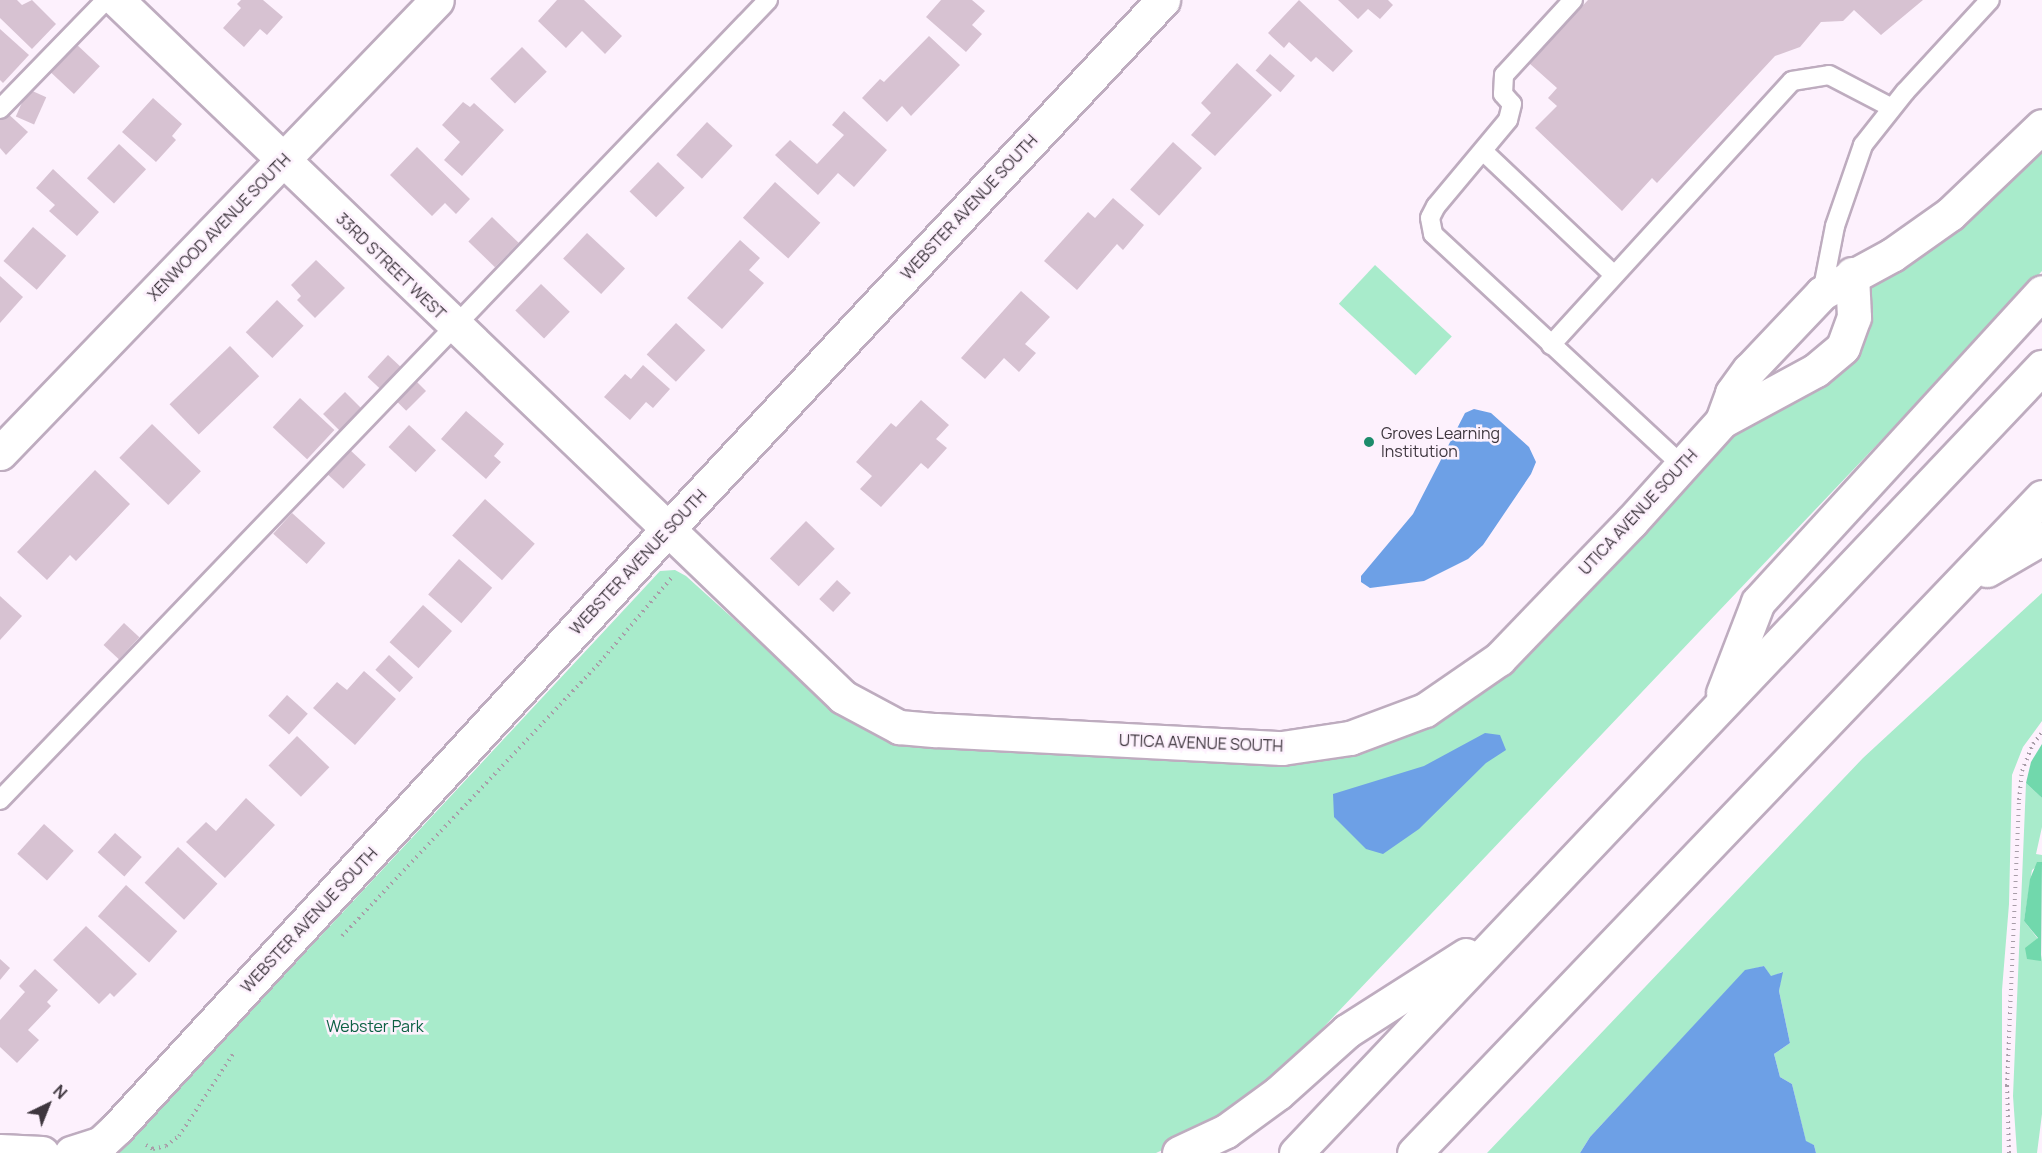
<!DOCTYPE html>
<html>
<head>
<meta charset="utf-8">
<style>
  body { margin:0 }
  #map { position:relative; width:2042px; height:1153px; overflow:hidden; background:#fdf1fd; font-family:Manrope,sans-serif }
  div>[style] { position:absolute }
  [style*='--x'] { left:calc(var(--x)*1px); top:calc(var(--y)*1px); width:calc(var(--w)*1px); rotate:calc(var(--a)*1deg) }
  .green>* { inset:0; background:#a8ebcb; transform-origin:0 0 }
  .forest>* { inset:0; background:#71d8ac }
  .water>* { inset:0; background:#6da0e6 }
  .building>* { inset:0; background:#d7c2d2; transform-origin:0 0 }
  .path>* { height:4px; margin-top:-2px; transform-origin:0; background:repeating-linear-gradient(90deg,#a89da8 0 1.5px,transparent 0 6px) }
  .roads { filter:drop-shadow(2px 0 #beacbf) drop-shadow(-2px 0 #beacbf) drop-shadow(0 2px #beacbf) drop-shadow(0 -2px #beacbf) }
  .lane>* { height:18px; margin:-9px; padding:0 9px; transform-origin:9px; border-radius:9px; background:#fff }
  .street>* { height:33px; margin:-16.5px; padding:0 16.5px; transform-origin:16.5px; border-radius:16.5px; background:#fff }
  .highway>* { height:33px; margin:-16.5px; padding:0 16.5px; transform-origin:16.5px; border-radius:16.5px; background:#fff }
  .dots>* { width:16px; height:16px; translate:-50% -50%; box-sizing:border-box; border:3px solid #fdf1fd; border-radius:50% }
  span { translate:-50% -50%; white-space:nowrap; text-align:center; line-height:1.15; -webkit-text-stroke:5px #fdf1fd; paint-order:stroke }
  .street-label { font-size:16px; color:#3e363e }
  .poi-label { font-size:16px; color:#3e363e }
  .left { translate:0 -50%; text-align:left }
  .park-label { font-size:16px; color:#0c6043 }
  .north { position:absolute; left:18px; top:1075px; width:60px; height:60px; -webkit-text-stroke:4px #fdf1fd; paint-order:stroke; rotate:43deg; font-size:16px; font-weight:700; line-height:24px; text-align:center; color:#3e363e }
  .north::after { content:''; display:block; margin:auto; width:21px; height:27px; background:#3e363e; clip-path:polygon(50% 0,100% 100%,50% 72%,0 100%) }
</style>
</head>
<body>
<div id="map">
  <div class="green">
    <i style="clip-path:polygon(2042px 136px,2042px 271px,1260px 1094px,1201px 1132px,1156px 1153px,119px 1153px,660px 571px,675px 570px,686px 576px,840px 715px,880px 732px,1397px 738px,1724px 440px,1756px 417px,1868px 296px,1878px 276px)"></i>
    <i style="left:1375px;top:265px;width:105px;height:53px;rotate:43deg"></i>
    <i style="clip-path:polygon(2042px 593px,2042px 721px,2023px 747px,2012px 775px,2009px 904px,2002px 990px,2002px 1153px,1816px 1153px,1814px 1145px,1806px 1142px,1792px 1084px,1780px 1077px,1774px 1054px,1790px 1043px,1779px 991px,1782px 972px,1771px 977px,1764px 966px,1745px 971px,1590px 1137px,1580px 1153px,1487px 1153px,1863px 758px)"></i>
    <i style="clip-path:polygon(2026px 783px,2042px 798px,2042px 827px,2036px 854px,2042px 855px,2042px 862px,2032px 870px,2024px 921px,2038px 939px,2042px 960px,2042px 1114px,2037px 1153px,2017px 1153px,2013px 1096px)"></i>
  </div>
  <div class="forest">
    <i style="clip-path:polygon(2042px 744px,2042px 798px,2026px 783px,2031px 762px)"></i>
    <i style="clip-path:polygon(2037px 862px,2042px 862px,2041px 961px,2027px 959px,2025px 948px,2038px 938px,2024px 921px,2030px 879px)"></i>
  </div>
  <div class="water">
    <i style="clip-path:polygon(1474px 409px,1491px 413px,1529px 447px,1536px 462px,1531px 474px,1483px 545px,1468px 559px,1424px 581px,1370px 588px,1361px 582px,1361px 576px,1413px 514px,1465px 413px)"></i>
    <i style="clip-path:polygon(1485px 733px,1500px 735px,1506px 750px,1486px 763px,1419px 829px,1383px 854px,1366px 849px,1334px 817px,1333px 794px,1424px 766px)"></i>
    <i style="clip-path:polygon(1764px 966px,1771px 976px,1783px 972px,1779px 991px,1790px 1043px,1774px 1054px,1780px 1077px,1792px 1084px,1806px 1141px,1814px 1145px,1816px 1153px,1580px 1153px,1590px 1137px,1745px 970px)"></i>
  </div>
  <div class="building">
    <i style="clip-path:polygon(0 0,17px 0,22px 5px,32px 0,56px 24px,32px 49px,0 18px)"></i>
    <i style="clip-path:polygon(241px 0,263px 0,283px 17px,267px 35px,260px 29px,244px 47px,223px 28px,241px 8px,237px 4px)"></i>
    <i style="clip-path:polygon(557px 0,584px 0,622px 36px,605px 54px,582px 31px,566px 48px,538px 21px)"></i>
    <i style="clip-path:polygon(941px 0,972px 0,985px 11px,972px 25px,982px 34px,966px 52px,926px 17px)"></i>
    <i style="clip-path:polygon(1299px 0,1353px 51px,1333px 72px,1316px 57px,1311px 62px,1289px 42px,1284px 48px,1268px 33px)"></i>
    <i style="clip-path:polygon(1338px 0,1388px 0,1393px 5px,1380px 19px,1368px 9px,1358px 19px)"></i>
    <i style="clip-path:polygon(1588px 0,1923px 0,1881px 35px,1854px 10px,1843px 21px,1821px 22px,1800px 47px,1775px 56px,1657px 183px,1652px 178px,1622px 211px,1535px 128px,1557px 106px,1548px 98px,1557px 88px,1529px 63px)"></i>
    <i style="clip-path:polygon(0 29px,29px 55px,3px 83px,0 80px)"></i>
    <i style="clip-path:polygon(929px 36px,960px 65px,911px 116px,902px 106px,887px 122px,862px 98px,880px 79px,884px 82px)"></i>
    <i style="left:75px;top:43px;width:34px;height:38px;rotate:43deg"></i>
    <i style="left:522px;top:47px;width:35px;height:45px;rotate:45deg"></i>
    <i style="left:1270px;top:54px;width:33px;height:22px;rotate:41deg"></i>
    <i style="clip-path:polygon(1237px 63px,1272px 95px,1215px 156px,1191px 135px,1211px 113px,1201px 103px)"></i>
    <i style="left:28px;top:89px;width:20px;height:30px;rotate:24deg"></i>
    <i style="clip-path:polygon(153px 98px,182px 124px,172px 136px,176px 140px,156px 162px,122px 132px)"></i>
    <i style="clip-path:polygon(463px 102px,470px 107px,474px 103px,504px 130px,462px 176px,444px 160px,460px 142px,442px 125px)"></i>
    <i style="clip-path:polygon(5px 111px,28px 132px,6px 155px,0 148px,0 116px)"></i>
    <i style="clip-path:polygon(844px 111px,887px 150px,854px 187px,838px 173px,818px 195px,775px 155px,790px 140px,817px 164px,844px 135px,832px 125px)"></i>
    <i style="left:707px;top:122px;width:35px;height:45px;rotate:43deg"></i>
    <i style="left:1173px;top:142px;width:39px;height:64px;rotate:42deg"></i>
    <i style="left:119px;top:144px;width:37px;height:47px;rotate:43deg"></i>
    <i style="clip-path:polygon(417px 147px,470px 199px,456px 214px,445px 203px,432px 216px,390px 175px)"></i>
    <i style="left:658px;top:162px;width:37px;height:41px;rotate:44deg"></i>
    <i style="clip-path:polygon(53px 169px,99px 212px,77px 236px,49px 211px,55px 205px,36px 188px)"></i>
    <i style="left:775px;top:182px;width:61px;height:48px;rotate:42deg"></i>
    <i style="clip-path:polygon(1113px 198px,1144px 225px,1123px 250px,1117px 244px,1077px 290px,1044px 261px,1088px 212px,1095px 218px)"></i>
    <i style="left:492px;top:217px;width:37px;height:34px;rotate:44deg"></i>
    <i style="left:33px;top:227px;width:44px;height:45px;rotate:41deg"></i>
    <i style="left:587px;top:233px;width:52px;height:35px;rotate:43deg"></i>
    <i style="clip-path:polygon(740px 240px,760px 258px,749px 270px,764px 283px,722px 329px,687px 298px)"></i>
    <i style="clip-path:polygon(316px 260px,345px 288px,315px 318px,297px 300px,301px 296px,291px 285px)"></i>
    <i style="clip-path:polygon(0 276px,23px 297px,0 323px)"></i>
    <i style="left:541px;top:284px;width:40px;height:37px;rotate:44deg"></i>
    <i style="clip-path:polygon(1021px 291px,1050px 317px,1025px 344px,1036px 353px,1019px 372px,1004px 358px,985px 379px,961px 358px)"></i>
    <i style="left:277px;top:300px;width:37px;height:45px;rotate:44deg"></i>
    <i style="left:676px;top:323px;width:40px;height:43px;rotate:43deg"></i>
    <i style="left:230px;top:346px;width:42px;height:84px;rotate:46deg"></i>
    <i style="left:388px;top:355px;width:19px;height:30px;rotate:43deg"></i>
    <i style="clip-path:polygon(643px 365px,670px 389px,653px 408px,646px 402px,630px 420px,604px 397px,625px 374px,631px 379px)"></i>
    <i style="left:414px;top:379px;width:17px;height:28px;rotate:45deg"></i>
    <i style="left:345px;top:392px;width:24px;height:31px;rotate:45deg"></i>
    <i style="left:300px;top:398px;width:47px;height:40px;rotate:43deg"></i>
    <i style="clip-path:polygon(921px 400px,949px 425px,936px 439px,947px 448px,928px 469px,921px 463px,881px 507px,860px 489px,872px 476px,856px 462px,891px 423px,896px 427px)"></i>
    <i style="clip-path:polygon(466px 411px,504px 444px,494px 456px,501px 462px,486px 479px,441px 439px)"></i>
    <i style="left:152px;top:424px;width:68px;height:47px;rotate:44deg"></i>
    <i style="left:409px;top:425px;width:37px;height:30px;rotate:43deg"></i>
    <i style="left:349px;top:449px;width:23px;height:33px;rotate:43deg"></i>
    <i style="clip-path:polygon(95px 470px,130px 504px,76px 561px,70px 555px,47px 580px,17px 552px)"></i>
    <i style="left:485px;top:499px;width:67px;height:49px;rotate:42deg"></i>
    <i style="left:292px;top:513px;width:45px;height:28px;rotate:42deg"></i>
    <i style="left:806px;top:521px;width:40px;height:52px;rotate:44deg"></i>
    <i style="left:459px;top:559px;width:44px;height:47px;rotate:41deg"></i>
    <i style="left:837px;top:580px;width:19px;height:26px;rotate:43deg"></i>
    <i style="clip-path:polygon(0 596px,22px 616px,0 640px)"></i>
    <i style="left:423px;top:605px;width:39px;height:50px;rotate:42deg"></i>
    <i style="left:124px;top:623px;width:21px;height:30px;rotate:43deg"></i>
    <i style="left:389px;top:655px;width:33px;height:20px;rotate:43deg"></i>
    <i style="clip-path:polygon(364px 671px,396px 699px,355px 745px,313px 708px,337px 682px,347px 690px)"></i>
    <i style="left:287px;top:695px;width:28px;height:28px;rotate:42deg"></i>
    <i style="left:297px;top:736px;width:45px;height:41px;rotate:44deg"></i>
    <i style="clip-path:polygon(246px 798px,275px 825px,225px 878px,186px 842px,206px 822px,216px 831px)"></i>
    <i style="left:44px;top:824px;width:40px;height:40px;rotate:42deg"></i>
    <i style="left:115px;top:833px;width:36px;height:26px;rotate:42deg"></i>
    <i style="left:178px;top:847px;width:54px;height:49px;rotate:43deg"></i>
    <i style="left:126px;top:885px;width:69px;height:42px;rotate:42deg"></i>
    <i style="clip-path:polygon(86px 926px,137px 974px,114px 997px,110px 993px,99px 1004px,53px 960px)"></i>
    <i style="clip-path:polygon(0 959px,10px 968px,0 980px)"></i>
    <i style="clip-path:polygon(35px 969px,58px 990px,47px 1002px,51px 1006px,28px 1030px,39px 1040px,17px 1063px,0 1047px,0 1020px,25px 992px,19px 986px)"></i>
  </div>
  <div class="path">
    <i style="--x:342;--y:936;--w:376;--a:-46.7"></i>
    <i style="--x:600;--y:662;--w:111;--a:-49.7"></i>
    <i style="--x:146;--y:1145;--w:8;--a:30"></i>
    <i style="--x:153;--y:1149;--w:13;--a:-13"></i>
    <i style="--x:166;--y:1146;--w:16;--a:-38"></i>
    <i style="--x:179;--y:1136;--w:98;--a:-56.6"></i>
    <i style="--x:2009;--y:1153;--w:67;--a:-91.7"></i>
    <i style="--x:2007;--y:1086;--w:286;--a:-87.6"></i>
    <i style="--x:2019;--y:800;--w:29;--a:-84"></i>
    <i style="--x:2022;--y:771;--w:29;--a:-68"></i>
    <i style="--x:2033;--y:744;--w:14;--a:-51"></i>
  </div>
  <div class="roads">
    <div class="lane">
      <i style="--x:1573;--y:0;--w:102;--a:132.6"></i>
      <i style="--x:1504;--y:75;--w:19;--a:93"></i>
      <i style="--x:1503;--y:94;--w:13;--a:48"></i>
      <i style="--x:1512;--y:104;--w:16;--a:104"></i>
      <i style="--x:1508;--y:120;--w:112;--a:129.9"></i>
      <i style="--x:1436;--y:206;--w:13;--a:117"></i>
      <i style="--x:1430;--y:218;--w:16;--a:79"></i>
      <i style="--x:1433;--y:234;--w:340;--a:42.9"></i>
      <i style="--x:0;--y:109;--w:152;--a:-45.8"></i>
      <i style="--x:1483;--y:151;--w:180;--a:43.4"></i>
      <i style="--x:1822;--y:293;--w:68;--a:-79"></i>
      <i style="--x:1835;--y:226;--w:86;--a:-70.9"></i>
      <i style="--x:1863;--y:145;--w:68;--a:-51.6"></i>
      <i style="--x:1905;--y:92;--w:125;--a:-47.3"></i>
      <i style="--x:1551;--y:345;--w:357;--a:-47.6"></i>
      <i style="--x:1792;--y:81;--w:37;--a:-9"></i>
      <i style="--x:1829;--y:75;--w:71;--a:27.6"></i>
      <i style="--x:0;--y:800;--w:1109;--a:-46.17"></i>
    </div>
    <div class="street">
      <i style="--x:117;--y:0;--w:1006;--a:43.83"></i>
      <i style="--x:843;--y:697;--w:64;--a:28.2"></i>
      <i style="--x:899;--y:727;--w:37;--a:5"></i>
      <i style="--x:936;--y:730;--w:346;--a:3"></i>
      <i style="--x:1282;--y:748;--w:69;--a:-8.4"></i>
      <i style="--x:1350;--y:738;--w:80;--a:-20.5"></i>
      <i style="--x:1425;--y:710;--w:90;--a:-34.6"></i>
      <i style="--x:1499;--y:659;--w:190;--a:-46.1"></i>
      <i style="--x:1631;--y:522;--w:136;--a:-48"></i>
      <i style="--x:1722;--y:421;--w:30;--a:-70"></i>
      <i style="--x:1732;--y:393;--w:29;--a:-54"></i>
      <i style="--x:1749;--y:370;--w:106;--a:-46.5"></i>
      <i style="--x:1822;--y:293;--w:80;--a:-28.5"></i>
      <i style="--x:1892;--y:255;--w:71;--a:-35.3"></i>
      <i style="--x:1950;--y:214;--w:127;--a:-43.7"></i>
      <i style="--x:1722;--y:421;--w:107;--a:-28.5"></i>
      <i style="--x:1816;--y:370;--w:35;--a:-40"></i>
      <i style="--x:1843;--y:347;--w:32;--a:-70"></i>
      <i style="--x:1854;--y:317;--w:43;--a:-92.7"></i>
      <i style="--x:0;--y:453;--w:629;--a:-46.03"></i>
      <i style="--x:0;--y:1151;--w:42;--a:2.7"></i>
      <i style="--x:71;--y:1153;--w:32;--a:-18"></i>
      <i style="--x:101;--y:1143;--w:22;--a:-43"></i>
      <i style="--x:117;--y:1128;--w:812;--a:-47.39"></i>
      <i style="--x:667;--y:530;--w:726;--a:-46.9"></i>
    </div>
    <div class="highway">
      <i style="--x:1987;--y:570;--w:64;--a:-30.2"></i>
      <i style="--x:1723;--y:693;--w:97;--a:-69"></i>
      <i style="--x:1758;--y:602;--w:420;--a:-47.5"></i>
      <i style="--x:1179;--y:1153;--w:52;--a:-25.1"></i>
      <i style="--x:1226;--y:1131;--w:64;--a:-36.2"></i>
      <i style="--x:1278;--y:1093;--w:93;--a:-41.9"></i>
      <i style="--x:1347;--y:1031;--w:141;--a:-32.6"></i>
      <i style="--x:1296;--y:1153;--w:1084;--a:-46.5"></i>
      <i style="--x:1414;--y:1153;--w:908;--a:-46.25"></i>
    </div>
  </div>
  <div class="dots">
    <i style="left:1369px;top:442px;background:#1c8c6b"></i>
  </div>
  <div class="street-label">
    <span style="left:969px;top:207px;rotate:-47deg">WEBSTER AVENUE SOUTH</span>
    <span style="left:219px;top:227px;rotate:-46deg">XENWOOD AVENUE SOUTH</span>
    <span style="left:391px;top:266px;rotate:44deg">33RD STREET WEST</span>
    <span style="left:1638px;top:512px;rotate:-47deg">UTICA AVENUE SOUTH</span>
    <span style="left:638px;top:562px;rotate:-47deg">WEBSTER AVENUE SOUTH</span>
    <span style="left:1201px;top:743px;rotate:2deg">UTICA AVENUE SOUTH</span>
    <span style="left:309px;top:920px;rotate:-47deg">WEBSTER AVENUE SOUTH</span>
  </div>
  <div class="poi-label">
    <span class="left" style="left:1381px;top:442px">Groves Learning<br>Institution</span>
  </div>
  <div class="park-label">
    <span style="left:375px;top:1026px">Webster Park</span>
  </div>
  <div class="north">N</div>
</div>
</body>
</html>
